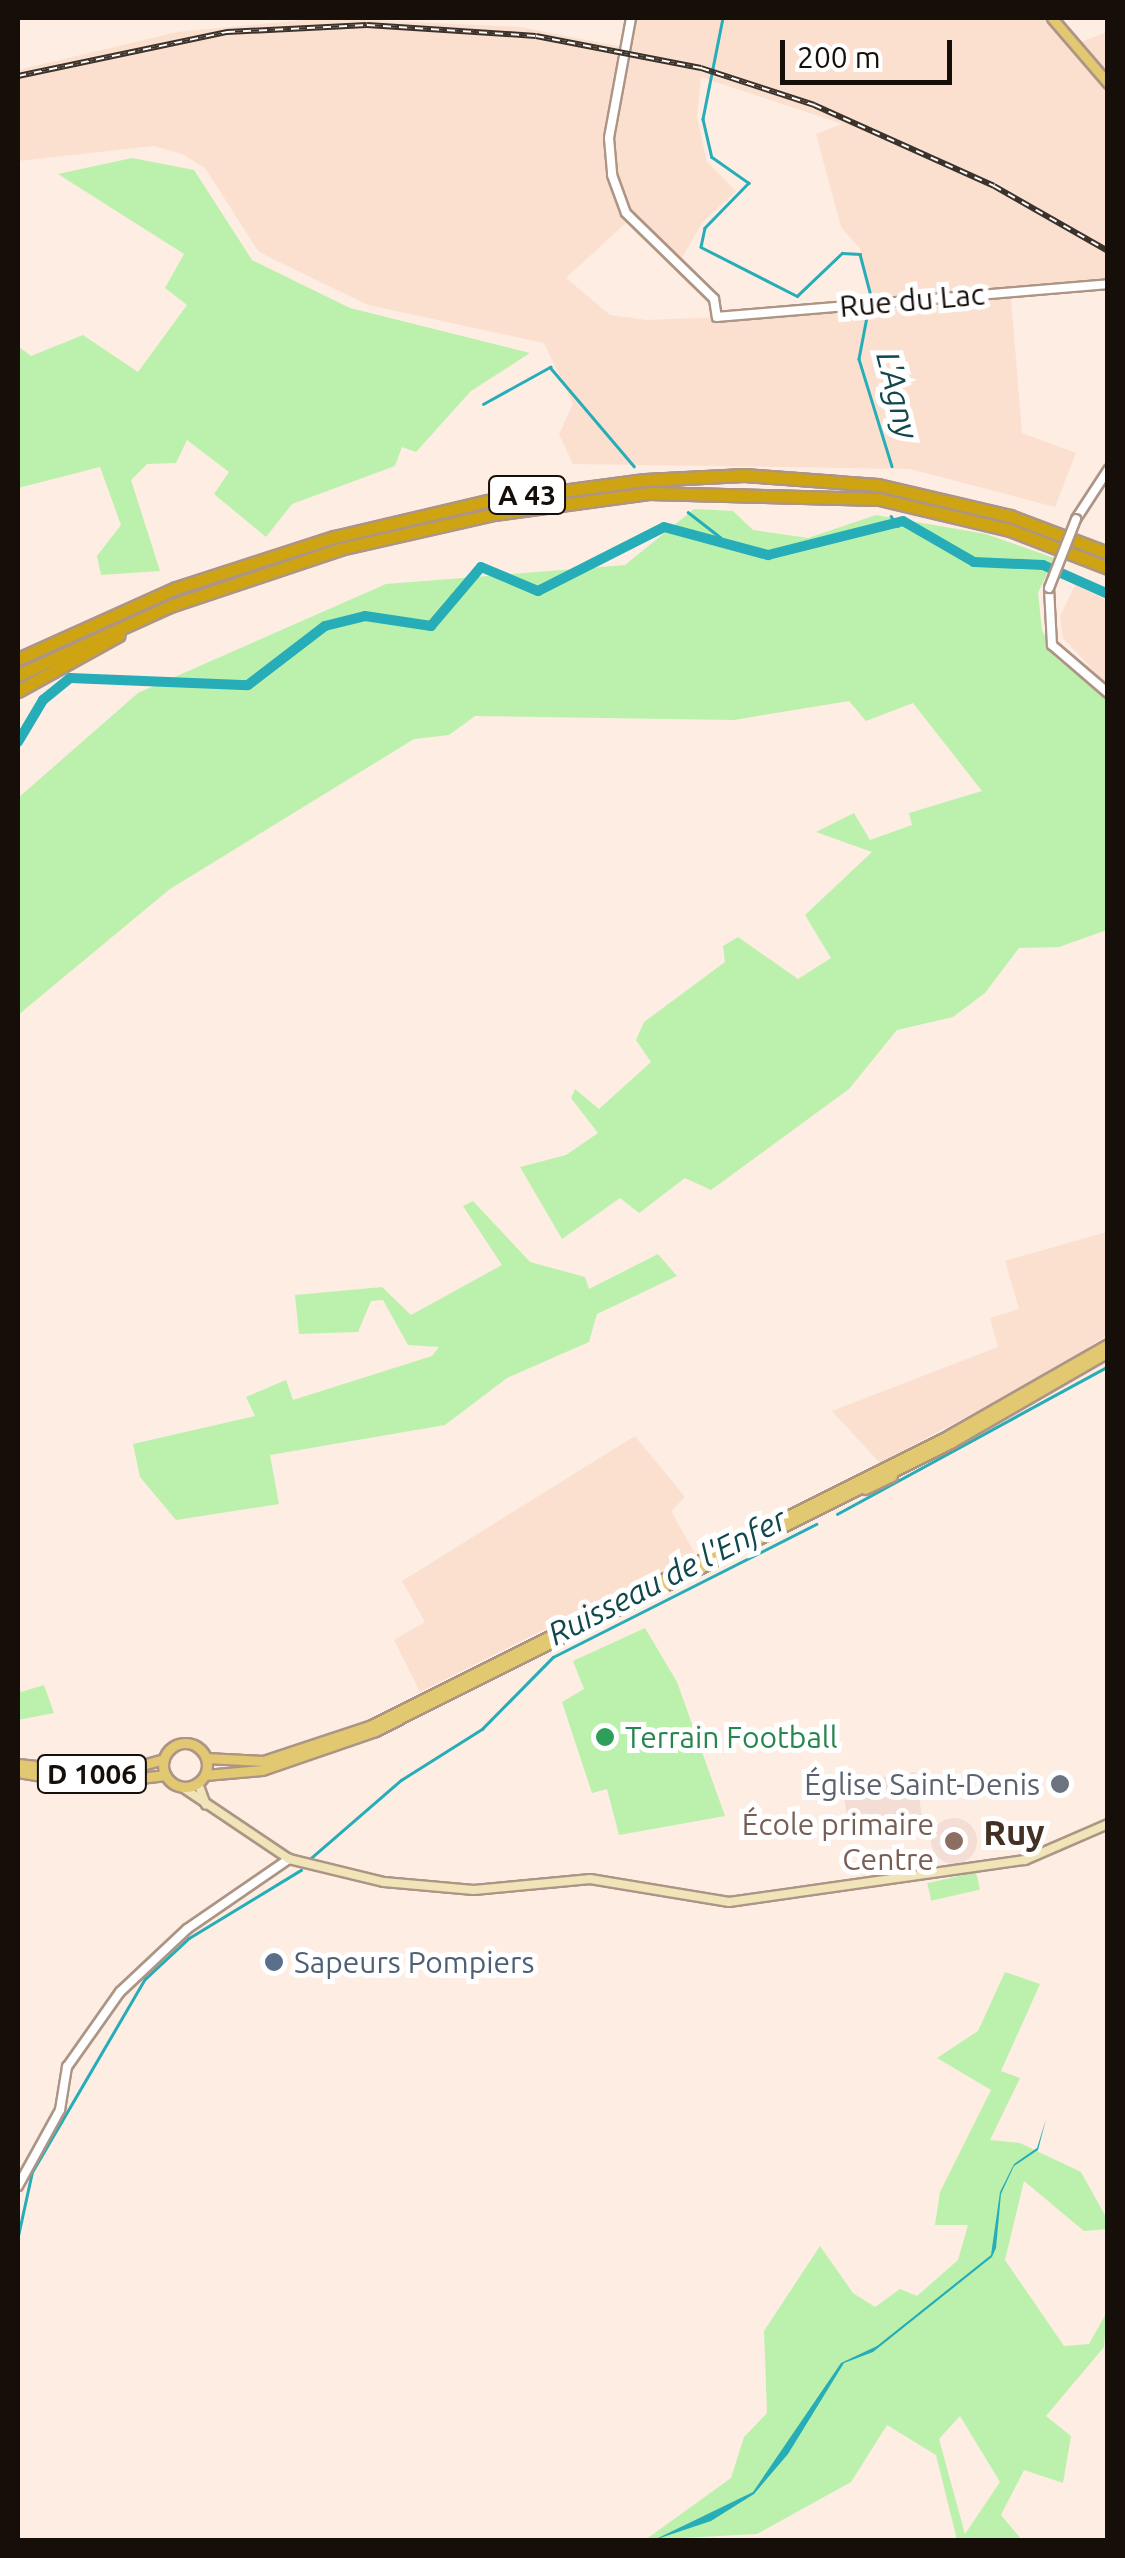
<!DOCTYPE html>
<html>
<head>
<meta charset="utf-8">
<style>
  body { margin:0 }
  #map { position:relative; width:1125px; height:2558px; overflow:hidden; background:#fdede3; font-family:Ubuntu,sans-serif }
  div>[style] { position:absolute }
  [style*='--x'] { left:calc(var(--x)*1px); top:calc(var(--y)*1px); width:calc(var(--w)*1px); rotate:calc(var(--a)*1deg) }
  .built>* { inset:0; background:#fbe0d0 }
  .education>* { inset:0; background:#f4ddd4; transform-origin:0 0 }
  .round { border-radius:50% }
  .green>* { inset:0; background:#bcf1ad; transform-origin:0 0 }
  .water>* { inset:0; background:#26adb8 }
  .stream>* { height:2.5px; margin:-1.25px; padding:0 1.25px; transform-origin:1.25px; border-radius:1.25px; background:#26adb8 }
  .river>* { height:10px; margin:-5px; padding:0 5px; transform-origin:5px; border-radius:5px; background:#26adb8 }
  .roads { filter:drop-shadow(2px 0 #ad9586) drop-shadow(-2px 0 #ad9586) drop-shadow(0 2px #ad9586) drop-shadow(0 -2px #ad9586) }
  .tertiary>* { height:8px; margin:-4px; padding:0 4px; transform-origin:4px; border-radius:4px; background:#fff }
  .secondary>* { height:8px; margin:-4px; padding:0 4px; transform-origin:4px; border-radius:4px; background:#f0e4b8 }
  .primary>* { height:9px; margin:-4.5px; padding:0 4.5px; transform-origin:4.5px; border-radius:4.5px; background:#e2c871 }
  .primary>.ring { margin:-4.5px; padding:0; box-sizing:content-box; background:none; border:9px solid #e2c871; border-radius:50% }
  .motorway>* { height:11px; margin:-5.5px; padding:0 5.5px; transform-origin:5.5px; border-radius:5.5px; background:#cea413 }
  .rail>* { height:6px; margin-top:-3px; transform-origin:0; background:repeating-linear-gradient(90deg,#fff 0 8px,#3b322b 0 16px); box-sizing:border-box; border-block:2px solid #3b322b }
  .bridges { filter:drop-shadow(2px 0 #ad9586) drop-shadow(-2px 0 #ad9586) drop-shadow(0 2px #ad9586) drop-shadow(0 -2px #ad9586) }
  .tertiary-bridge>* { height:8px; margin:-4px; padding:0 4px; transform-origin:4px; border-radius:4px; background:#fff }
  .dots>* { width:28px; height:28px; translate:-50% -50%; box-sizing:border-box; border:5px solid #fff; border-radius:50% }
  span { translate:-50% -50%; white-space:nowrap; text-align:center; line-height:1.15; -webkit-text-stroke:10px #fff; paint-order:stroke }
  .shield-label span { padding:2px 8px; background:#fff; border:2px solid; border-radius:8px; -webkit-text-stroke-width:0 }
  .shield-label { font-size:28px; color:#160e08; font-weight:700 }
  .street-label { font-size:30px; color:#160e08 }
  .leisure-label { font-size:30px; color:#27864d }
  .left { translate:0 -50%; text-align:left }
  .worship-label { font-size:30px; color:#5b616d }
  .right { translate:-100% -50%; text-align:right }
  .education-label { font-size:30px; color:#785e54 }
  .service-label { font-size:30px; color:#4e5e75 }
  .water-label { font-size:32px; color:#10484c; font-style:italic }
  .quarter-label { font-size:35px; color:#453124; font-weight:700 }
  .frame { position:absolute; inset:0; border:20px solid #160e08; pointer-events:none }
  .scale { position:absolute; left:780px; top:40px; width:172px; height:45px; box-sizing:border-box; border:5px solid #160e08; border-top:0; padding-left:12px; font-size:30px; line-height:35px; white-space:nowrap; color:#160e08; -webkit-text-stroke:8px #fff; paint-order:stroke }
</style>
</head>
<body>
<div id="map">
  <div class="built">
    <i style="clip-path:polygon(evenodd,325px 18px,520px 27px,623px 47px,627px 60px,633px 18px,1042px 18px,1068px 47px,1107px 32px,1107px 279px,1010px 286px,1022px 433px,1076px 453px,1055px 507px,910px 469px,573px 464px,559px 434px,573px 404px,544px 343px,368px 305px,277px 261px,258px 251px,205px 168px,182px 154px,154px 146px,18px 161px,18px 70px,177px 32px,325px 18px,701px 77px,842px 124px,816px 134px,841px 227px,861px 250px,873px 311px,647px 320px,610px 315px,566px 278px,628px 221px,677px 266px,702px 223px,736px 191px,707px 162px,697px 117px,701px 77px)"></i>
    <i style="clip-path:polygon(1075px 585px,1107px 600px,1107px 685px,1063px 638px,1060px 616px)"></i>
    <i style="clip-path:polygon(1107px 1232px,1107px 1335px,1059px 1367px,880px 1463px,832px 1411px,998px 1347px,990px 1318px,1019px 1309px,1005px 1261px)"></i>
    <i style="clip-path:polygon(635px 1436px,685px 1497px,671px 1511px,695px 1554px,420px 1692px,394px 1640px,425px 1622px,402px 1581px)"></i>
  </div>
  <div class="education">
    <i style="left:915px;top:1772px;width:49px;height:74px;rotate:81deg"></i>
    <i class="round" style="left:931px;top:1818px;width:46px;height:46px"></i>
  </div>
  <div class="green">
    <i style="clip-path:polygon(132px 158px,194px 170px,252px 260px,350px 308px,530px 353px,471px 391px,416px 452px,402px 447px,395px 466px,292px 504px,266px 537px,214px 494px,229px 472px,187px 440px,176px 463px,147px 464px,131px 480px,160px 571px,101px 575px,97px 556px,121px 525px,100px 467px,18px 488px,18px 346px,31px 356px,83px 335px,138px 372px,187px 305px,165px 288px,184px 254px,58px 174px)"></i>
    <i style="clip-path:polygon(694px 509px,733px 511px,753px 530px,808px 538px,876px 515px,986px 534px,1054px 558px,1038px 593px,1042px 630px,1055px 657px,1107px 700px,1107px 930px,1059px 947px,1019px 948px,985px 993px,953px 1017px,897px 1030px,849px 1089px,711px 1190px,685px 1178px,639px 1213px,620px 1198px,562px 1239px,520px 1167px,566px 1155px,598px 1133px,571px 1098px,575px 1089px,599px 1109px,651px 1062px,636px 1040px,644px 1022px,725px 962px,723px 946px,738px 937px,798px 979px,831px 958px,805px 915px,872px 852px,816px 832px,854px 813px,870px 840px,912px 825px,909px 813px,982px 791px,913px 703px,866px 721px,849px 701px,734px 720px,475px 716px,449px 735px,414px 739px,170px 889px,18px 1015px,18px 798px,138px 693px,386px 584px,625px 565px)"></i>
    <i style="clip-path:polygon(473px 1201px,530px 1262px,585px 1277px,589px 1289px,658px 1254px,677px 1276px,597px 1314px,589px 1342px,507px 1378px,445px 1425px,270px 1455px,279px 1504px,176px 1520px,140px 1477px,133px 1444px,255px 1416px,246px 1397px,286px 1380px,293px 1400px,432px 1356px,439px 1347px,408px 1345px,383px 1300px,371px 1301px,358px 1332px,299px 1334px,295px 1295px,382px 1287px,411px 1315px,502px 1265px,463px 1206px)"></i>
    <i style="clip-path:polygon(645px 1628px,677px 1682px,725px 1816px,619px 1835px,607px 1789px,592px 1793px,562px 1702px,584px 1689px,573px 1661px)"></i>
    <i style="clip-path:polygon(18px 1683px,21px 1692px,44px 1685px,54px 1713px,18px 1720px)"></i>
    <i style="left:976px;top:1872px;width:18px;height:50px;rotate:77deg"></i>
    <i style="clip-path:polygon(evenodd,1005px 1972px,1040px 1984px,1001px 2071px,1020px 2078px,990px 2140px,1020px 2143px,1081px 2172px,1107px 2219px,1107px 2229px,1084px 2231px,1024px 2181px,1005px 2260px,1064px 2346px,1089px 2344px,1107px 2312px,1104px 2347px,1046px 2416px,1071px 2436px,1063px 2483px,1024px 2470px,1001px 2515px,1022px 2540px,957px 2540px,936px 2455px,887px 2425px,851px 2482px,757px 2534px,645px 2540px,731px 2478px,744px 2437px,767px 2413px,764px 2331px,820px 2246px,853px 2293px,875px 2307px,900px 2289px,917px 2296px,958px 2260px,968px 2225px,935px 2225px,940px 2192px,991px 2090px,937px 2058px,978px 2031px,1005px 1972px,960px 2416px,1000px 2482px,965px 2534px,939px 2439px,960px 2416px)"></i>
  </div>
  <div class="water">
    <i style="clip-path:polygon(1046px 2119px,1038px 2150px,1014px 2166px,1001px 2194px,996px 2248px,992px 2257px,873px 2352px,844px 2363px,788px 2454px,754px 2494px,711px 2521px,654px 2540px,753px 2492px,841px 2363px,877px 2346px,991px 2255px,1000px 2192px,1014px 2164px,1037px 2148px)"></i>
  </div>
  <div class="stream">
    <i style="--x:723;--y:18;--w:103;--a:101.2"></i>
    <i style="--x:703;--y:119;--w:39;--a:77"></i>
    <i style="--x:712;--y:157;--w:45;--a:35.1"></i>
    <i style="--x:749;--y:183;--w:63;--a:134.4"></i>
    <i style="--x:705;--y:228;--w:19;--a:102"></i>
    <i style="--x:701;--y:247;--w:108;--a:27"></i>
    <i style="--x:797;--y:296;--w:62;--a:-43.7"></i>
    <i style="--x:842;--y:253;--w:18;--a:3"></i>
    <i style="--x:860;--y:254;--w:43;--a:75.3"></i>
    <i style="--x:871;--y:296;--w:64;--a:100.8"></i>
    <i style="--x:859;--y:359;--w:112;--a:72.9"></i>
    <i style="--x:483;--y:404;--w:77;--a:-28.9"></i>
    <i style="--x:550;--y:367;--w:130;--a:49.7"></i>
    <i style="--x:688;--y:512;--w:41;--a:38"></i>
    <i style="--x:891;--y:516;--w:12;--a:55"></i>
    <i style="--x:837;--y:1514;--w:309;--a:-28.6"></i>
    <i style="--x:311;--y:1858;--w:119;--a:-40.9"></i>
    <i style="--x:401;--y:1780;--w:96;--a:-32.2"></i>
    <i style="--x:482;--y:1729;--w:101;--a:-45.4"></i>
    <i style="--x:553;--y:1657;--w:295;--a:-26.8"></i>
    <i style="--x:18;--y:2236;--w:66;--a:-77.7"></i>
    <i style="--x:32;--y:2172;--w:224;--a:-59.7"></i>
    <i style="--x:145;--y:1979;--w:60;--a:-43"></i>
    <i style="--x:189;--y:1938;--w:131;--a:-31.3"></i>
  </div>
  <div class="river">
    <i style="--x:18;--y:742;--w:49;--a:-59.2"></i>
    <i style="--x:43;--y:700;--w:35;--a:-39"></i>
    <i style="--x:70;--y:678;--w:178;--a:2.3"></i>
    <i style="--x:248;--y:685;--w:97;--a:-37.5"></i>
    <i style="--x:325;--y:626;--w:41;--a:-14"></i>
    <i style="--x:365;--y:616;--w:67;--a:8.6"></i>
    <i style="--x:431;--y:626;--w:77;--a:-49.7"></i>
    <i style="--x:481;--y:567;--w:62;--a:22.8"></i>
    <i style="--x:538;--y:591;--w:141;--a:-26.9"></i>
    <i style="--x:664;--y:527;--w:108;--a:15.1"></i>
    <i style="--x:768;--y:555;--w:139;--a:-14.1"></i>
    <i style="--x:903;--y:521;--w:82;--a:30"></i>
    <i style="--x:974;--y:562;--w:69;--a:2.5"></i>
    <i style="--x:1043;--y:565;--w:71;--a:24"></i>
  </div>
  <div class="roads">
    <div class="tertiary">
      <i style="--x:631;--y:18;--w:122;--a:100.4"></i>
      <i style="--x:609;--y:138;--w:37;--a:85"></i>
      <i style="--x:612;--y:175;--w:40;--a:69.8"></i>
      <i style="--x:626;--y:213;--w:123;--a:44.3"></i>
      <i style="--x:714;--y:299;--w:18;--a:81"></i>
      <i style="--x:717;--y:317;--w:392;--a:-4.8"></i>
      <i style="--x:1076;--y:519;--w:59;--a:-56.9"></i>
      <i style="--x:1049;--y:588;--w:57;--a:87"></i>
      <i style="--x:1052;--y:645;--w:74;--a:40.6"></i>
      <i style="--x:18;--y:2186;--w:87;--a:-61.1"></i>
      <i style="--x:60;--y:2110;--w:44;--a:-80.8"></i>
      <i style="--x:67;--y:2067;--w:92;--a:-54.8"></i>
      <i style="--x:120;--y:1992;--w:92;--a:-43.2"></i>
      <i style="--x:187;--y:1929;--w:124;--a:-34.5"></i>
    </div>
    <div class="secondary">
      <i style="--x:198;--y:1783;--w:23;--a:70"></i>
      <i style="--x:182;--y:1787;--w:129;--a:33.9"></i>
      <i style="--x:289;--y:1859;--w:98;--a:13.6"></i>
      <i style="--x:384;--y:1882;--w:90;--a:5.1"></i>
      <i style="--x:474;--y:1890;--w:117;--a:-5.4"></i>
      <i style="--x:590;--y:1879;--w:141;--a:9.4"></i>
      <i style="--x:729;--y:1902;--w:299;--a:-8.1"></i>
      <i style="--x:1025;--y:1860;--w:90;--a:-23.4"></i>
    </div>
    <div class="primary">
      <i style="--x:1052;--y:18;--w:86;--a:49.3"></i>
      <i style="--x:865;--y:1489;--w:30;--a:-26"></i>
      <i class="ring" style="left:163px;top:1743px;width:35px;height:35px"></i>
      <i style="--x:206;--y:1758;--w:57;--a:3"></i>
      <i style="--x:263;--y:1761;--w:115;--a:-18.3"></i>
      <i style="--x:372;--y:1725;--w:646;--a:-26.68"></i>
      <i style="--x:949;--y:1435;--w:183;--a:-29.8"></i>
      <i style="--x:18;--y:1764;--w:93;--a:6.2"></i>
      <i style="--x:110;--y:1774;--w:56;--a:-15.5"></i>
      <i style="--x:18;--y:1772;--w:74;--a:9.3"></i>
      <i style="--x:91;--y:1784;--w:75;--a:-6.9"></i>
      <i style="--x:205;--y:1775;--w:57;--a:-5"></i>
      <i style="--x:262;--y:1770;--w:120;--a:-19"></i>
      <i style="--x:375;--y:1731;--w:645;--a:-26.6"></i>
      <i style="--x:952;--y:1442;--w:180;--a:-30"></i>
    </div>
    <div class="motorway">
      <i style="--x:18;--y:659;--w:173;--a:-24.2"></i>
      <i style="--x:176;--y:588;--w:166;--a:-17.9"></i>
      <i style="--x:334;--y:537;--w:157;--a:-13.2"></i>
      <i style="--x:487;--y:501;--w:159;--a:-7.6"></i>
      <i style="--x:645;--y:480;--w:99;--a:-2.9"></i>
      <i style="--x:744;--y:475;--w:134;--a:4.3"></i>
      <i style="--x:878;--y:485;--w:136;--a:13.2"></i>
      <i style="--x:1010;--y:516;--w:105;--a:20.7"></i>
      <i style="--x:18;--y:675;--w:167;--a:-24.4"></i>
      <i style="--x:170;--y:606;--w:179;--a:-18.5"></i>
      <i style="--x:340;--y:549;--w:158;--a:-12.8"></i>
      <i style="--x:494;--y:514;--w:156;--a:-7.7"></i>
      <i style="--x:649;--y:493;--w:230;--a:1.5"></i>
      <i style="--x:879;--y:499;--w:135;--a:13.3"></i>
      <i style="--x:1010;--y:530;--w:105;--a:21.2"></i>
      <i style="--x:18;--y:691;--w:115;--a:-29"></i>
    </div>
  </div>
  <div class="rail">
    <i style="--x:18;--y:76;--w:214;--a:-11.9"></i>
    <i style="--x:227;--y:32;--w:140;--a:-2.9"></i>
    <i style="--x:367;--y:25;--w:169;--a:3.7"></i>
    <i style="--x:536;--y:36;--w:168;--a:11"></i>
    <i style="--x:701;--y:68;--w:119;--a:18.1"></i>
    <i style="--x:814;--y:105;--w:197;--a:24.2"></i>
    <i style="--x:994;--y:186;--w:131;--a:29.7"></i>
  </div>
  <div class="bridges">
    <div class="tertiary-bridge">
      <i style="--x:1049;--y:588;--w:74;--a:-68.6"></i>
    </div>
  </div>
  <div class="dots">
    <i style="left:605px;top:1737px;background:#2e9e5b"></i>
    <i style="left:1060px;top:1784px;background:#6b7280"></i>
    <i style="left:954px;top:1841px;background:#8d6e63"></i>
    <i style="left:274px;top:1962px;background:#5c6f8a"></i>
  </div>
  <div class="shield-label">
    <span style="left:527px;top:495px">A 43</span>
    <span style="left:92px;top:1774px">D 1006</span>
  </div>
  <div class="street-label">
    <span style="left:912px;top:300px;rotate:-5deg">Rue du Lac</span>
  </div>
  <div class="leisure-label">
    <span class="left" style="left:625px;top:1737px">Terrain Football</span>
  </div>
  <div class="worship-label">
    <span class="right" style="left:1040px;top:1784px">Église Saint-Denis</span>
  </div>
  <div class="education-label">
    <span class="right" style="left:934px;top:1841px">École primaire<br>Centre</span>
  </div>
  <div class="service-label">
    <span class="left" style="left:294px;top:1962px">Sapeurs Pompiers</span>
  </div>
  <div class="water-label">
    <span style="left:898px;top:395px;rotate:76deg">L'Agny</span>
    <span style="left:667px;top:1576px;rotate:-27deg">Ruisseau de l'Enfer</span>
  </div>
  <div class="quarter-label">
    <span style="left:1014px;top:1832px">Ruy</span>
  </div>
  <div class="frame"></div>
  <div class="scale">200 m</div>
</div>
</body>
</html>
